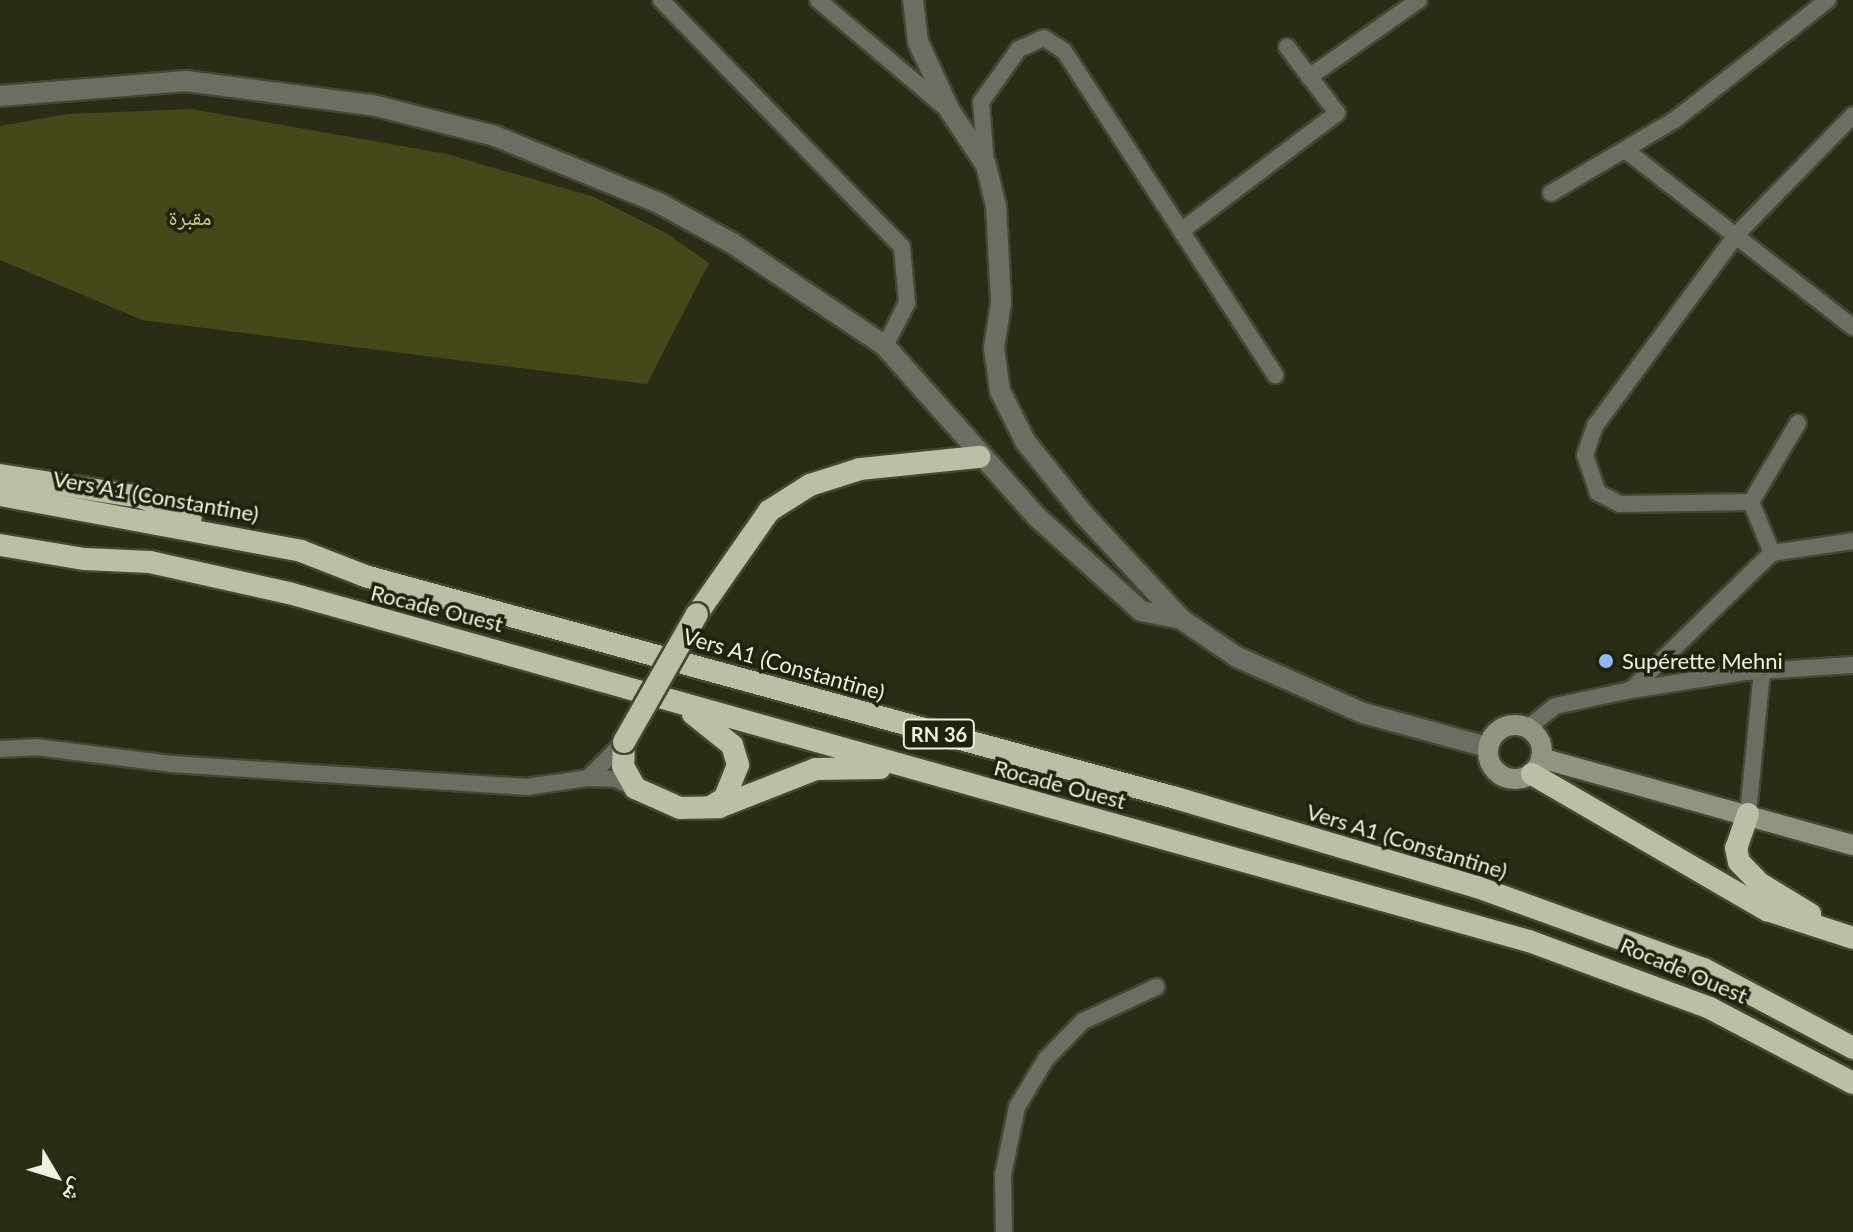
<!DOCTYPE html>
<html>
<head>
<meta charset="utf-8">
<style>
  body { margin:0 }
  #map { position:relative; width:1853px; height:1232px; overflow:hidden; background:#2b2c15; font-family:Lato,"Noto Naskh Arabic",sans-serif }
  div>[style] { position:absolute }
  [style*='--x'] { left:calc(var(--x)*1px); top:calc(var(--y)*1px); width:calc(var(--w)*1px); rotate:calc(var(--a)*1deg) }
  .green>* { inset:0; background:#46481a }
  .roads { filter:drop-shadow(2px 0 #464732) drop-shadow(-2px 0 #464732) drop-shadow(0 2px #464732) drop-shadow(0 -2px #464732) }
  .minor>* { height:16px; margin:-8px; padding:0 8px; transform-origin:8px; border-radius:8px; background:#6d6e63 }
  .tertiary>* { height:20px; margin:-10px; padding:0 10px; transform-origin:10px; border-radius:10px; background:#6d6e63 }
  .secondary>* { height:20px; margin:-10px; padding:0 10px; transform-origin:10px; border-radius:10px; background:#929482 }
  .secondary>.ring { margin:-10px; padding:0; box-sizing:content-box; background:none; border:20px solid #929482; border-radius:50% }
  .trunk>* { height:22px; margin:-11px; padding:0 11px; transform-origin:11px; border-radius:11px; background:#bcbfa5 }
  .bridges { filter:drop-shadow(2px 0 #464732) drop-shadow(-2px 0 #464732) drop-shadow(0 2px #464732) drop-shadow(0 -2px #464732) }
  .trunk-bridge>* { height:22px; margin:-11px; padding:0 11px; transform-origin:11px; border-radius:11px; background:#bcbfa5 }
  .dots>* { width:22px; height:22px; translate:-50% -50%; box-sizing:border-box; border:4px solid #21220c; border-radius:50% }
  span { translate:-50% -50%; white-space:nowrap; text-align:center; line-height:1.15; -webkit-text-stroke:7px #21220c; paint-order:stroke }
  .shield-label span { padding:2px 6px; background:#21220c; border:2px solid; border-radius:6px; -webkit-text-stroke-width:0 }
  .shield-label { font-size:20px; color:#eff0e2; font-weight:700 }
  .park-label { font-size:22px; color:#cacf7b }
  .street-label { font-size:22px; color:#eff0e2 }
  .poi-label { font-size:22px; color:#eff0e2 }
  .left { translate:0 -50%; text-align:left }
  .north { position:absolute; left:16px; top:1136px; width:80px; height:80px; -webkit-text-stroke:6px #21220c; paint-order:stroke; rotate:128deg; font-size:22px; font-weight:700; line-height:32px; text-align:center; color:#eff0e2 }
  .north::after { content:''; display:block; margin:auto; width:28px; height:36px; background:#eff0e2; clip-path:polygon(50% 0,100% 100%,50% 72%,0 100%) }
</style>
</head>
<body>
<div id="map">
  <div class="green">
    <i style="clip-path:polygon(191px 109px,447px 154px,594px 197px,666px 233px,709px 263px,647px 384px,142px 320px,0 260px,0 126px,68px 114px)"></i>
  </div>
  <div class="roads">
    <div class="minor">
      <i style="--x:661;--y:0;--w:345;--a:45.7"></i>
      <i style="--x:902;--y:247;--w:56;--a:84.9"></i>
      <i style="--x:907;--y:303;--w:48;--a:117.1"></i>
      <i style="--x:818;--y:0;--w:170;--a:40.2"></i>
      <i style="--x:1309;--y:77;--w:134;--a:-35"></i>
      <i style="--x:1628;--y:152;--w:285;--a:37.9"></i>
      <i style="--x:986;--y:165;--w:63;--a:-94.5"></i>
      <i style="--x:981;--y:102;--w:65;--a:-54.4"></i>
      <i style="--x:1019;--y:49;--w:27;--a:-24"></i>
      <i style="--x:1044;--y:38;--w:24;--a:33"></i>
      <i style="--x:1064;--y:51;--w:387;--a:56.9"></i>
      <i style="--x:1551;--y:193;--w:145;--a:-30.6"></i>
      <i style="--x:1676;--y:119;--w:193;--a:-38.1"></i>
      <i style="--x:1181;--y:231;--w:196;--a:-37.1"></i>
      <i style="--x:1337;--y:113;--w:83;--a:-127.1"></i>
      <i style="--x:1751;--y:502;--w:92;--a:-59.3"></i>
      <i style="--x:1772;--y:553;--w:55;--a:-112.4"></i>
      <i style="--x:1751;--y:502;--w:131;--a:179.1"></i>
      <i style="--x:1620;--y:504;--w:25;--a:-153"></i>
      <i style="--x:1598;--y:493;--w:40;--a:-108.9"></i>
      <i style="--x:1585;--y:455;--w:31;--a:-71"></i>
      <i style="--x:1595;--y:426;--w:239;--a:-53.5"></i>
      <i style="--x:1737;--y:234;--w:166;--a:-45.7"></i>
      <i style="--x:1631;--y:690;--w:197;--a:-44.2"></i>
      <i style="--x:1772;--y:553;--w:82;--a:-8.4"></i>
      <i style="--x:1529;--y:727;--w:33;--a:-39"></i>
      <i style="--x:1555;--y:706;--w:78;--a:-11.9"></i>
      <i style="--x:1631;--y:690;--w:115;--a:-9"></i>
      <i style="--x:1745;--y:672;--w:108;--a:-3.7"></i>
      <i style="--x:0;--y:749;--w:35;--a:-3"></i>
      <i style="--x:35;--y:747;--w:137;--a:7.1"></i>
      <i style="--x:171;--y:764;--w:357;--a:3.7"></i>
      <i style="--x:527;--y:787;--w:62;--a:-8.4"></i>
      <i style="--x:588;--y:778;--w:51;--a:-45"></i>
      <i style="--x:588;--y:778;--w:28;--a:2"></i>
      <i style="--x:616;--y:779;--w:21;--a:25"></i>
      <i style="--x:1748;--y:814;--w:144;--a:-84.4"></i>
      <i style="--x:1004;--y:1232;--w:57;--a:-91"></i>
      <i style="--x:1003;--y:1175;--w:69;--a:-78.4"></i>
      <i style="--x:1017;--y:1107;--w:56;--a:-58.9"></i>
      <i style="--x:1046;--y:1059;--w:53;--a:-45.8"></i>
      <i style="--x:1083;--y:1021;--w:81;--a:-25"></i>
    </div>
    <div class="tertiary">
      <i style="--x:913;--y:0;--w:42;--a:83.2"></i>
      <i style="--x:918;--y:42;--w:76;--a:65.1"></i>
      <i style="--x:950;--y:111;--w:65;--a:56.3"></i>
      <i style="--x:986;--y:165;--w:42;--a:76.3"></i>
      <i style="--x:996;--y:206;--w:97;--a:87"></i>
      <i style="--x:1001;--y:303;--w:46;--a:98.8"></i>
      <i style="--x:994;--y:348;--w:43;--a:82.1"></i>
      <i style="--x:1000;--y:391;--w:56;--a:63.4"></i>
      <i style="--x:1025;--y:441;--w:95;--a:51.4"></i>
      <i style="--x:1084;--y:515;--w:142;--a:47"></i>
      <i style="--x:0;--y:96;--w:187;--a:-4.6"></i>
      <i style="--x:186;--y:81;--w:188;--a:7.4"></i>
      <i style="--x:372;--y:105;--w:127;--a:14.1"></i>
      <i style="--x:495;--y:136;--w:177;--a:22.2"></i>
      <i style="--x:659;--y:203;--w:83;--a:28.7"></i>
      <i style="--x:732;--y:243;--w:184;--a:33.9"></i>
      <i style="--x:885;--y:346;--w:229;--a:48.4"></i>
      <i style="--x:1037;--y:517;--w:140;--a:42.1"></i>
      <i style="--x:1141;--y:611;--w:41;--a:11.3"></i>
      <i style="--x:1181;--y:619;--w:68;--a:34.2"></i>
      <i style="--x:1237;--y:657;--w:138;--a:24"></i>
      <i style="--x:1363;--y:713;--w:129;--a:15.3"></i>
    </div>
    <div class="secondary">
      <i class="ring" style="left:1488px;top:725px;width:34px;height:34px"></i>
      <i style="--x:1541;--y:758;--w:324;--a:15.6"></i>
    </div>
    <div class="trunk">
      <i style="--x:0;--y:475;--w:143;--a:8.9"></i>
      <i style="--x:141;--y:497;--w:54;--a:22.8"></i>
      <i style="--x:0;--y:495;--w:306;--a:10.5"></i>
      <i style="--x:301;--y:551;--w:69;--a:21.3"></i>
      <i style="--x:365;--y:576;--w:841;--a:15.31"></i>
      <i style="--x:1176;--y:798;--w:314;--a:16.5"></i>
      <i style="--x:1477;--y:887;--w:241;--a:19.9"></i>
      <i style="--x:1704;--y:969;--w:169;--a:27.9"></i>
      <i style="--x:0;--y:545;--w:86;--a:9.4"></i>
      <i style="--x:85;--y:559;--w:65;--a:2.6"></i>
      <i style="--x:150;--y:562;--w:142;--a:12.6"></i>
      <i style="--x:289;--y:593;--w:1288;--a:15.68"></i>
      <i style="--x:1529;--y:941;--w:193;--a:20.3"></i>
      <i style="--x:1710;--y:1008;--w:161;--a:27.7"></i>
      <i style="--x:697;--y:614;--w:126;--a:-55"></i>
      <i style="--x:769;--y:511;--w:49;--a:-32.4"></i>
      <i style="--x:810;--y:485;--w:52;--a:-17.7"></i>
      <i style="--x:860;--y:469;--w:120;--a:-5.8"></i>
      <i style="--x:693;--y:714;--w:50;--a:38.5"></i>
      <i style="--x:732;--y:745;--w:21;--a:73"></i>
      <i style="--x:738;--y:765;--w:35;--a:112"></i>
      <i style="--x:725;--y:798;--w:15;--a:148"></i>
      <i style="--x:624;--y:742;--w:24;--a:92"></i>
      <i style="--x:623;--y:766;--w:25;--a:61"></i>
      <i style="--x:635;--y:788;--w:49;--a:24"></i>
      <i style="--x:680;--y:808;--w:39;--a:-1"></i>
      <i style="--x:719;--y:807;--w:104;--a:-21.4"></i>
      <i style="--x:816;--y:769;--w:64;--a:-0.9"></i>
      <i style="--x:1532;--y:774;--w:272;--a:30.1"></i>
      <i style="--x:1767;--y:910;--w:90;--a:18"></i>
      <i style="--x:1748;--y:814;--w:36;--a:109"></i>
      <i style="--x:1736;--y:848;--w:14;--a:78"></i>
      <i style="--x:1739;--y:862;--w:29;--a:46"></i>
      <i style="--x:1759;--y:883;--w:60;--a:31.3"></i>
    </div>
  </div>
  <div class="bridges">
    <div class="trunk-bridge">
      <i style="--x:624;--y:742;--w:147;--a:-60.3"></i>
    </div>
  </div>
  <div class="dots">
    <i style="left:1606px;top:661px;background:#91b8fd"></i>
  </div>
  <div class="shield-label">
    <span style="left:939px;top:734px">RN 36</span>
  </div>
  <div class="park-label">
    <span style="left:190px;top:217px">مقبرة</span>
  </div>
  <div class="street-label">
    <span style="left:156px;top:496px;rotate:10deg">Vers A1 (Constantine)</span>
    <span style="left:437px;top:608px;rotate:14deg">Rocade Ouest</span>
    <span style="left:784px;top:664px;rotate:16deg">Vers A1 (Constantine)</span>
    <span style="left:1060px;top:784px;rotate:15deg">Rocade Ouest</span>
    <span style="left:1407px;top:841px;rotate:17deg">Vers A1 (Constantine)</span>
    <span style="left:1684px;top:970px;rotate:23deg">Rocade Ouest</span>
  </div>
  <div class="poi-label">
    <span class="left" style="left:1622px;top:661px">Supérette Mehni</span>
  </div>
  <div class="north">ش</div>
</div>
</body>
</html>
